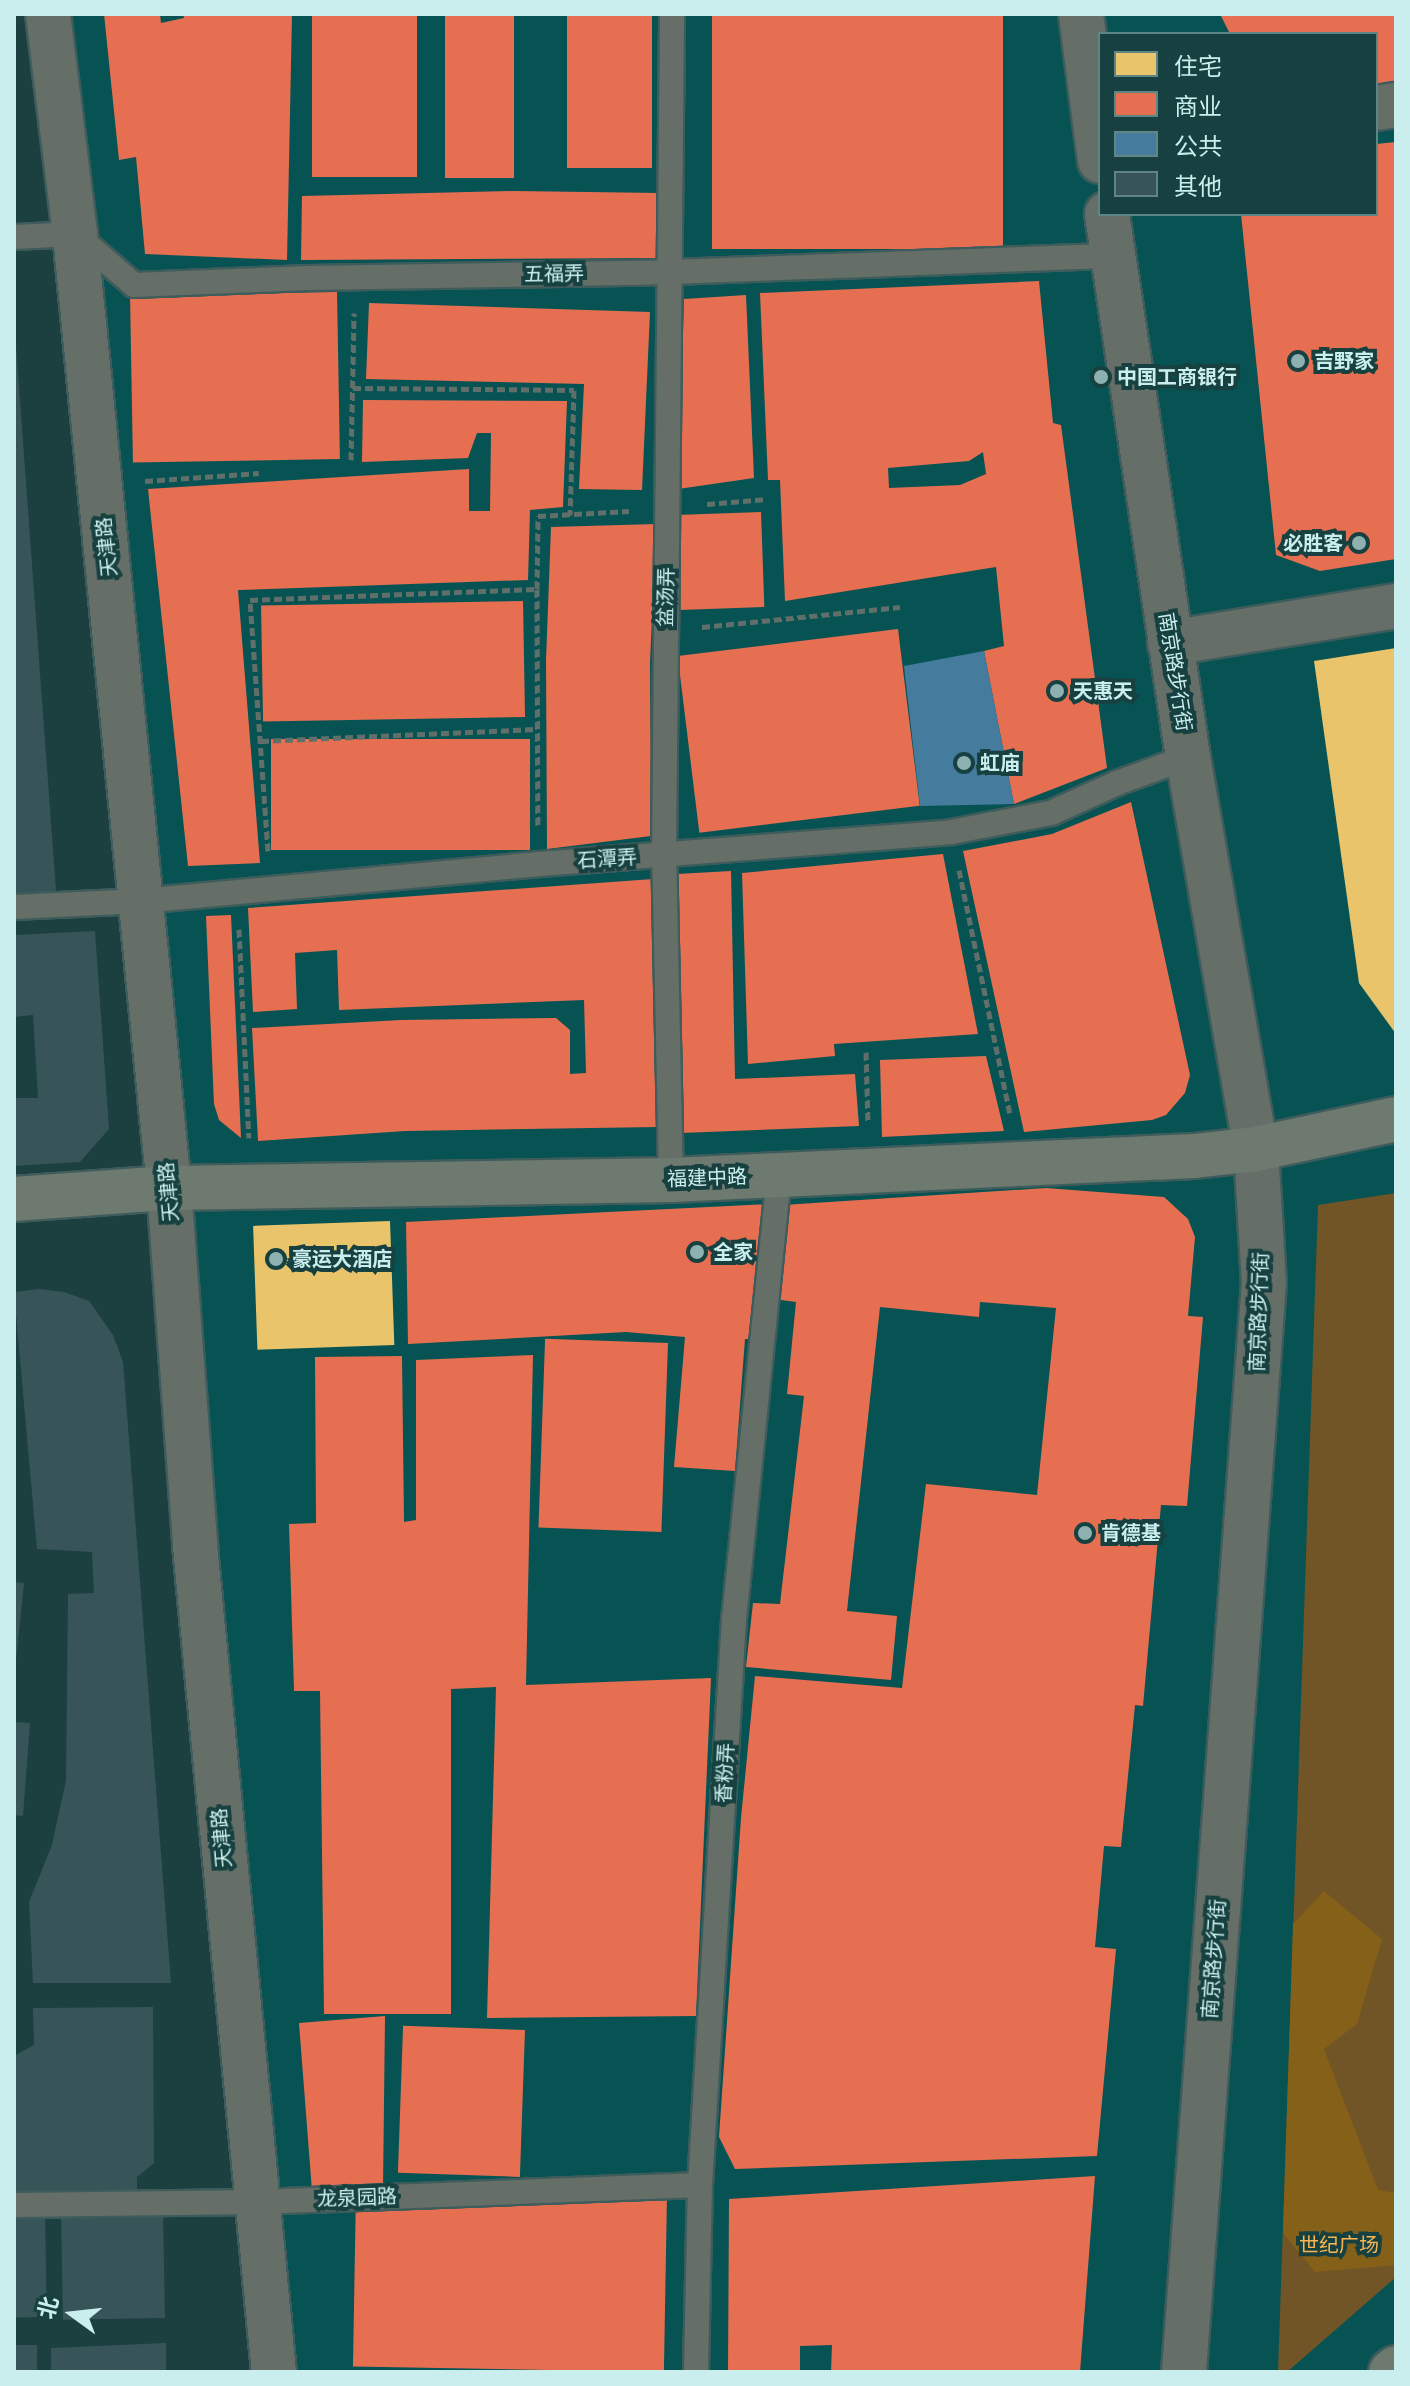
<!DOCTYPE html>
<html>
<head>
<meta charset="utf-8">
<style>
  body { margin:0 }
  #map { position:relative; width:1410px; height:2386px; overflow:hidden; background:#1c3f3f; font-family:"Work Sans","Noto Sans SC",sans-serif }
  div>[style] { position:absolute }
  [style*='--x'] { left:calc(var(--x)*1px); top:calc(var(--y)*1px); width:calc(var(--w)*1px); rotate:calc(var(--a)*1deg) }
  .built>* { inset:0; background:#075353 }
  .green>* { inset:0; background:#725526 }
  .forest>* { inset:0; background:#856018 }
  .homes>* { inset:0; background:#e9c46a; transform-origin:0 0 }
  .shops>* { inset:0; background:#e76f51; transform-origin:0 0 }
  .public>* { inset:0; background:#457b9d }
  .building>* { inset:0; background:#375559; transform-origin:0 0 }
  .path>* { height:5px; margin-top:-2.5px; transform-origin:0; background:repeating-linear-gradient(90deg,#616f6a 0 8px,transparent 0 12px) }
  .roads { filter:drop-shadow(2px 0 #3e5c5c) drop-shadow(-2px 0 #3e5c5c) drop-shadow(0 2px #3e5c5c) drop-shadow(0 -2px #3e5c5c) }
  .lane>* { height:24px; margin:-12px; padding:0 12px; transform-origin:12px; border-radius:12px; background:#656f67 }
  .street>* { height:44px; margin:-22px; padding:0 22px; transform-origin:22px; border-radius:22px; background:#656f67 }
  .secondary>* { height:44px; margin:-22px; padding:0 22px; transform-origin:22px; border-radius:22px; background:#6e7a6f }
  .dots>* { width:22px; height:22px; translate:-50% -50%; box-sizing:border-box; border:4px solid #174140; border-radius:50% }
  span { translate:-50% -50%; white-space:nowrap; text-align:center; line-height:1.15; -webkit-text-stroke:8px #174140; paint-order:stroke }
  .street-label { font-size:20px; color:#caeeed }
  .poi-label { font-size:20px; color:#caeeed; font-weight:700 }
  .left { translate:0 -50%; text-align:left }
  .right { translate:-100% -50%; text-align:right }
  .park-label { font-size:20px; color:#f9b550 }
  .frame { position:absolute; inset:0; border:16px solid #caeeed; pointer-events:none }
  .legend { position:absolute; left:1098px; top:32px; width:280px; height:184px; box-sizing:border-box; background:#174140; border:2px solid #5f8685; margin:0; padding:10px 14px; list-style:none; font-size:24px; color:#caeeed }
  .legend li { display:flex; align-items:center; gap:16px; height:40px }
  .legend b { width:40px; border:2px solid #5f8685 }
  .north { position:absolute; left:32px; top:2274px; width:80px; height:80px; -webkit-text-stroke:6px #174140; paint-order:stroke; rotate:285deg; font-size:22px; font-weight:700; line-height:32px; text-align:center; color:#caeeed }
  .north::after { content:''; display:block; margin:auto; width:28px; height:36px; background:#caeeed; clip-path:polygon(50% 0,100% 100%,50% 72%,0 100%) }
</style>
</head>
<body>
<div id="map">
  <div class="built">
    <i style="clip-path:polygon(evenodd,48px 14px,1396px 14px,1396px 2372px,274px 2372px,48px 14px,1100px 34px,1376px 34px,1376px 214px,1100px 214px,1100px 34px)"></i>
  </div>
  <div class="green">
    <i style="clip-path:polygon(1396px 1193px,1396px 2277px,1287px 2372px,1278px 2372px,1318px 1205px)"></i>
  </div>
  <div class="forest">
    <i style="clip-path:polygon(1324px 1891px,1382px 1939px,1357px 2024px,1324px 2049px,1378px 2190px,1396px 2193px,1396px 2265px,1315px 2272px,1283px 2233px,1293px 1924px)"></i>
  </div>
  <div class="homes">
    <i style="clip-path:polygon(1396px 648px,1396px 1034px,1359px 983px,1314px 661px)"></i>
    <i style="left:390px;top:1221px;width:124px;height:137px;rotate:88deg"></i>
  </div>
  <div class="shops">
    <i style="clip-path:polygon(104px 14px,160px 14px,161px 23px,184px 18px,183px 14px,292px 14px,287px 260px,145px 254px,136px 157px,119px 160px)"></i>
    <i style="left:312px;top:14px;width:105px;height:163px"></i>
    <i style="left:445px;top:14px;width:69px;height:164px"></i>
    <i style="left:567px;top:14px;width:85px;height:154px"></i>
    <i style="left:712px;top:14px;width:291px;height:235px"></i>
    <i style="clip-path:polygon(1220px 14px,1396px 14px,1396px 87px,1376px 89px,1376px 34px,1230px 34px)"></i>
    <i style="clip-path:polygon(1396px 142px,1396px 559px,1320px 571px,1276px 555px,1241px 214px,1376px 214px,1376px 144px)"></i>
    <i style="clip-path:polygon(514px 191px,660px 193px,660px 258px,301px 260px,302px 196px)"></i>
    <i style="clip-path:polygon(evenodd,1039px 281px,1053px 423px,1061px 425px,1107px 768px,1014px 804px,984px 651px,1004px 646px,996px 567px,785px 601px,780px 480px,768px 480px,760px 293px,1039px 281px,983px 452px,986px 474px,960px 485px,889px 488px,888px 468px,969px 461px,983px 452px)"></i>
    <i style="left:337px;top:292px;width:167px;height:207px;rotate:89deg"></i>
    <i style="clip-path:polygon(746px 295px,754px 478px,678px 489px,684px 299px)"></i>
    <i style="clip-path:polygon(369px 303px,650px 312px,642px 490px,579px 489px,584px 384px,366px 379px)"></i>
    <i style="clip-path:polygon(363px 400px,567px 401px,563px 507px,530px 510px,528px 580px,238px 590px,260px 863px,188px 866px,148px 489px,469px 469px,469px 511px,490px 511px,491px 433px,477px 433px,468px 458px,362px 462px)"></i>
    <i style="left:761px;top:512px;width:95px;height:85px;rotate:88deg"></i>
    <i style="clip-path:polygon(656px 524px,650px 663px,651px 836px,547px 849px,546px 660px,551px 527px)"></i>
    <i style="left:523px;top:601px;width:116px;height:262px;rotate:89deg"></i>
    <i style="left:898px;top:629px;width:178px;height:222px;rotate:83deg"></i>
    <i style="left:530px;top:739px;width:111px;height:259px;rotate:90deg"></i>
    <i style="clip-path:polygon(1131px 802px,1190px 1075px,1185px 1093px,1166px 1115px,1152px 1120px,1024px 1132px,963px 851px,1052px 834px)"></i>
    <i style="clip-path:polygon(943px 854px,978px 1034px,834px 1044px,835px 1056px,748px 1064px,742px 873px)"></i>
    <i style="clip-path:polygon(731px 871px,735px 1079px,855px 1074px,859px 1126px,681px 1133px,677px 874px)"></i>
    <i style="clip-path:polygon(653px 879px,658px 1127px,405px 1131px,258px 1141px,252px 1028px,401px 1020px,556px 1018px,570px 1030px,570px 1074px,586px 1073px,584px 1000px,339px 1010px,337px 950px,295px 953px,297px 1009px,253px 1012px,248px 908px)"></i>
    <i style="clip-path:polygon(231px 915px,241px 1138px,219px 1120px,214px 1104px,206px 916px)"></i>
    <i style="clip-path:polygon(986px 1056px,1004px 1131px,882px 1137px,880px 1060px)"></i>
    <i style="clip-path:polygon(1046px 1188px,1164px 1197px,1188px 1219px,1195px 1237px,1188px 1316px,1203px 1317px,1187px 1506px,1161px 1505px,1143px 1706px,1135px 1705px,1121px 1847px,1104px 1846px,1095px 1947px,1116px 1949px,1097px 2156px,735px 2169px,719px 2137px,741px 1818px,755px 1676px,902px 1688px,926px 1484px,1037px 1495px,1056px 1308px,980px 1302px,979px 1317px,880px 1307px,847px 1611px,897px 1616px,891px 1680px,746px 1667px,753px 1603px,780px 1604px,804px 1396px,787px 1394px,796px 1302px,774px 1299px,783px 1205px)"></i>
    <i style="clip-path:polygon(768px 1204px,757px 1339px,745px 1339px,735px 1471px,674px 1467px,685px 1337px,626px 1332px,408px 1344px,406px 1222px)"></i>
    <i style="left:668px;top:1343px;width:189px;height:123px;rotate:92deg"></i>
    <i style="clip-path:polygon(533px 1355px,526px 1685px,711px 1678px,696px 2016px,487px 2018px,496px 1687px,451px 1689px,451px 2014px,324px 2014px,320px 1691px,294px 1691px,289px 1524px,316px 1523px,315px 1357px,402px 1356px,404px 1522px,416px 1520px,416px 1360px)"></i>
    <i style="clip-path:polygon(385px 2016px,383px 2188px,312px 2191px,299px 2023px)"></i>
    <i style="left:525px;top:2030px;width:147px;height:122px;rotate:92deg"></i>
    <i style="clip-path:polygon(1095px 2176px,1080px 2372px,831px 2372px,832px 2345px,800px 2346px,800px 2372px,728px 2372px,729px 2199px)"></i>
    <i style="left:667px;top:2194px;width:178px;height:311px;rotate:91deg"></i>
  </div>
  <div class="public">
    <i style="clip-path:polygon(984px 651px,1014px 804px,920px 806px,904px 666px)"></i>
  </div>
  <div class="building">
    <i style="clip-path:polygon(14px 319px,56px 891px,14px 894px)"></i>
    <i style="clip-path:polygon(95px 931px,109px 1129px,80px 1162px,14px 1166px,14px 1098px,38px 1098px,33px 1015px,14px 1017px,14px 935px)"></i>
    <i style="clip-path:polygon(38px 1289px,64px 1292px,89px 1301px,113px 1335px,123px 1362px,171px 1983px,33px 1983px,29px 1902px,52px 1845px,66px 1780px,68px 1594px,94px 1593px,92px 1552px,37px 1549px,14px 1292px)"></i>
    <i style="clip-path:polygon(14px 1582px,24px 1583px,16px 1660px,14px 1660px)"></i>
    <i style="clip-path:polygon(14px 1722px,30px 1723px,23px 1816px,14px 1815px)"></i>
    <i style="clip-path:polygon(153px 2007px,154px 2163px,137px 2177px,137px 2200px,14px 2200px,14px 2056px,34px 2045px,33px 2008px)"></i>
    <i style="left:163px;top:2210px;width:108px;height:102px;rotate:89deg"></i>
    <i style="left:45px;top:2212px;width:105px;height:31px;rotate:89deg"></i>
    <i style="clip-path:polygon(166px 2343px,166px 2372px,51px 2372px,51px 2348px)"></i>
    <i style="left:14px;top:2345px;width:23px;height:27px"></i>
  </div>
  <div class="path">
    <i style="--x:353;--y:388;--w:221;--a:0.5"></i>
    <i style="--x:574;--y:390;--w:125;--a:91.8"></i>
    <i style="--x:351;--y:460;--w:147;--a:-88.8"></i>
    <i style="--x:145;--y:481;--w:114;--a:-4"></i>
    <i style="--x:707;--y:504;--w:60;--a:-4.8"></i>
    <i style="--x:537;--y:589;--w:73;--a:-89.2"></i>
    <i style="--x:538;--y:516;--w:91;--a:-3.1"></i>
    <i style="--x:702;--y:627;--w:199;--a:-5.8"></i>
    <i style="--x:261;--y:741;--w:275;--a:-2.5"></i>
    <i style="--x:268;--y:851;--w:252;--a:-94.1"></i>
    <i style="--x:250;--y:600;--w:287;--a:-2.2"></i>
    <i style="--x:537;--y:589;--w:238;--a:89.8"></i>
    <i style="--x:959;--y:870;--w:250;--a:78.2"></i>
    <i style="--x:239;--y:929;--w:209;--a:87.3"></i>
    <i style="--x:866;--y:1052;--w:70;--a:88.4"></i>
  </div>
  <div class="roads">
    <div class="lane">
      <i style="--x:14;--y:237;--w:61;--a:-2.8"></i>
      <i style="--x:75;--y:234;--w:78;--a:40.8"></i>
      <i style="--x:134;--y:285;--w:174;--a:-2.3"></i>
      <i style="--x:308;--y:278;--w:364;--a:-0.9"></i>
      <i style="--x:672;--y:272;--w:441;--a:-2.1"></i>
      <i style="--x:14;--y:907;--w:127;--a:-2.7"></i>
      <i style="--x:141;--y:901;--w:400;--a:-5.3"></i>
      <i style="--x:539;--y:864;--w:413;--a:-4.4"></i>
      <i style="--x:951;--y:832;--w:102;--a:-10.8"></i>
      <i style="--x:1051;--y:813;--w:72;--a:-24.4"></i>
      <i style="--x:1117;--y:783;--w:76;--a:-20.1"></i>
      <i style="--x:671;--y:1180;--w:326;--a:-91.2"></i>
      <i style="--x:664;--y:854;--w:840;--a:-89.45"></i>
      <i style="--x:14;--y:2205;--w:243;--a:-0.7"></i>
      <i style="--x:257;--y:2202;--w:443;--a:-2.2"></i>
      <i style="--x:696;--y:2372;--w:187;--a:-88.8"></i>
      <i style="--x:700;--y:2185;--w:567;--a:-86.56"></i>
      <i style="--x:734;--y:1619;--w:446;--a:-84.2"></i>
    </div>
    <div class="street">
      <i style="--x:48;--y:14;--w:222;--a:83"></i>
      <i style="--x:75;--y:234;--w:959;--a:84.37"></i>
      <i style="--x:169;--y:1188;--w:359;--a:85.8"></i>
      <i style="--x:195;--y:1546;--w:830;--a:84.54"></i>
      <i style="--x:1081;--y:14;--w:148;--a:82.6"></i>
      <i style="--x:1376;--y:108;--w:20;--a:-9"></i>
      <i style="--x:1107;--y:214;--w:549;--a:81.52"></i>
      <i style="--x:1188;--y:757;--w:398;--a:80.2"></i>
      <i style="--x:1256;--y:1149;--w:133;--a:86.6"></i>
      <i style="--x:1264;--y:1282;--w:1093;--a:94.2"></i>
      <i style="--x:1170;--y:643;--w:229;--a:-9.3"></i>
    </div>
    <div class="secondary">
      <i style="--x:14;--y:1199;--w:155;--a:-4.1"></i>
      <i style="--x:169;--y:1188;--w:502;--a:-0.91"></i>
      <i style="--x:671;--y:1180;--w:524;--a:-2.63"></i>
      <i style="--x:1194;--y:1156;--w:62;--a:-6.4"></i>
      <i style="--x:1256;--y:1149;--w:143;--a:-12.1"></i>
      <i style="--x:1391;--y:2372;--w:6;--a:-39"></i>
    </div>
  </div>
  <div class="dots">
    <i style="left:1298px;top:361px;background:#8db1b0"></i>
    <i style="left:1101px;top:377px;background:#8db1b0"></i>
    <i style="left:1359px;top:543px;background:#8db1b0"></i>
    <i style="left:1057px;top:691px;background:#8db1b0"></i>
    <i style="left:964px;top:763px;background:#8db1b0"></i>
    <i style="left:697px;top:1252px;background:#8db1b0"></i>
    <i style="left:276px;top:1259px;background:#8db1b0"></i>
    <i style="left:1085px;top:1533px;background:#8db1b0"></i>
  </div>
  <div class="street-label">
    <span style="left:554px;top:274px;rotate:-1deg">五福弄</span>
    <span style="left:107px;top:547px;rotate:-96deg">天津路</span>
    <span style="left:666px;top:597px;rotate:-89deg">盆汤弄</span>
    <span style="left:1175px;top:672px;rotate:81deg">南京路步行街</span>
    <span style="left:607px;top:859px;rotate:-4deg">石潭弄</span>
    <span style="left:707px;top:1178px;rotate:-2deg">福建中路</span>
    <span style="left:169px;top:1192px;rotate:-95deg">天津路</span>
    <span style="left:1259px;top:1312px;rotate:-88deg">南京路步行街</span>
    <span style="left:725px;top:1773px;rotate:-87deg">香粉弄</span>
    <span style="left:222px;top:1838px;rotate:-95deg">天津路</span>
    <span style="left:1214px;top:1959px;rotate:-86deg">南京路步行街</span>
    <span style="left:357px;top:2198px;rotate:-2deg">龙泉园路</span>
  </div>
  <div class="poi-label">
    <span class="left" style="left:1314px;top:361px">吉野家</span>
    <span class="left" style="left:1117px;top:377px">中国工商银行</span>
    <span class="right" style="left:1343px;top:543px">必胜客</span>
    <span class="left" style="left:1073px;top:691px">天惠天</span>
    <span class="left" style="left:980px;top:763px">虹庙</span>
    <span class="left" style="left:713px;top:1252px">全家</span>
    <span class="left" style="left:292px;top:1259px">豪运大酒店</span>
    <span class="left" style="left:1101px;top:1533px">肯德基</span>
  </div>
  <div class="park-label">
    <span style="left:1339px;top:2245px">世纪广场</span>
  </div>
  <div class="frame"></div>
  <ul class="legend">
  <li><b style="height:22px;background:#e9c46a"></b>住宅</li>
  <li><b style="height:22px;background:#e76f51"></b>商业</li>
  <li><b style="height:22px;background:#457b9d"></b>公共</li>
  <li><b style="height:22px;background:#375559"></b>其他</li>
  </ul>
  <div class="north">北</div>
</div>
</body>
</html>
